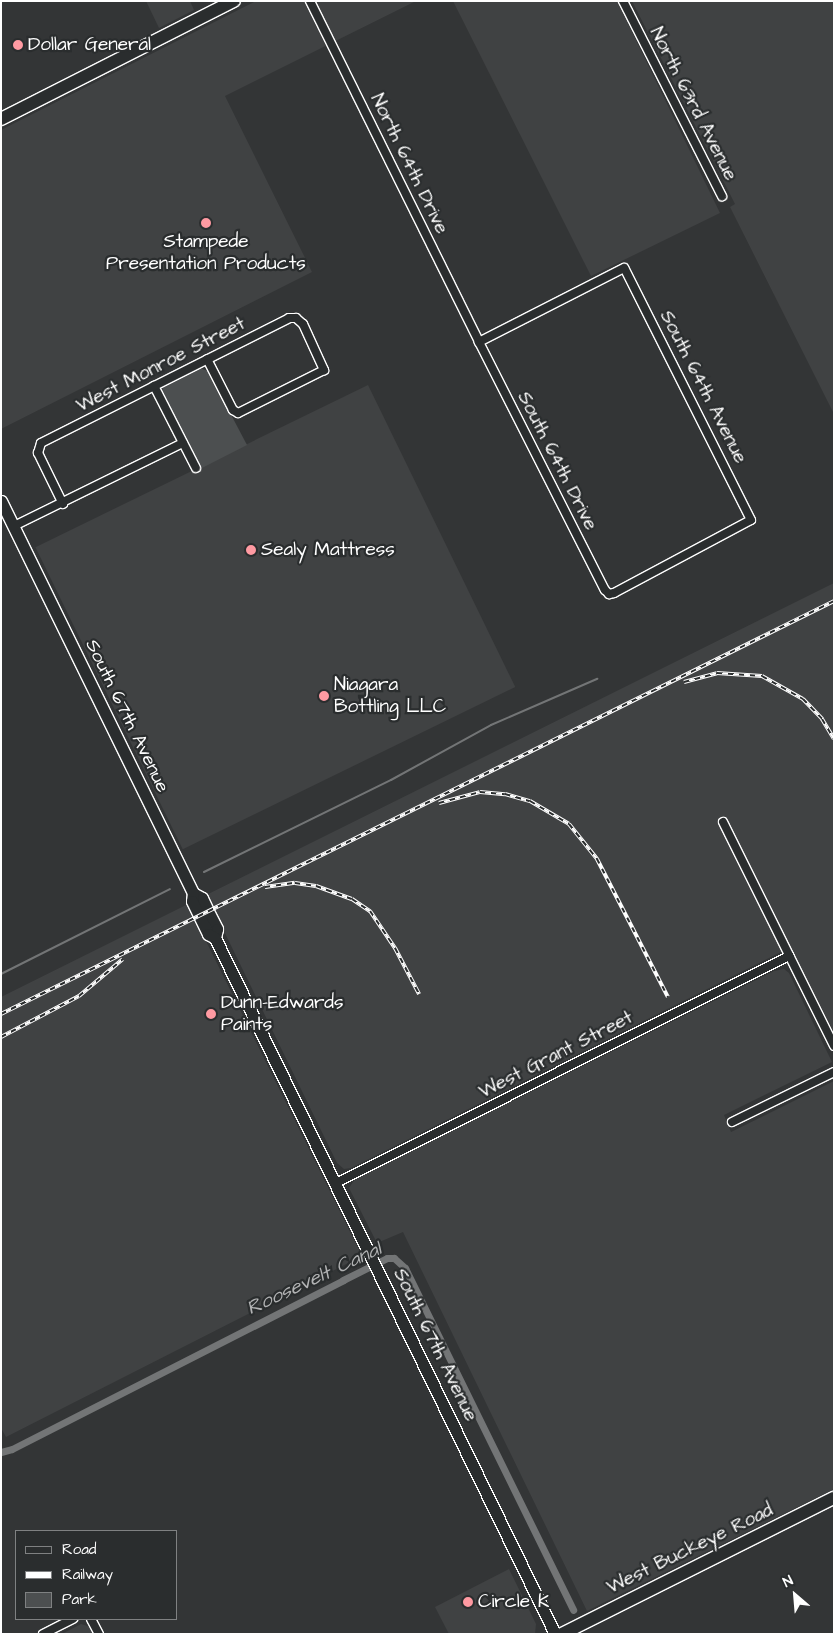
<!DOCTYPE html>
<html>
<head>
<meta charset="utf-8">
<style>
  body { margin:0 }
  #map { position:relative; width:835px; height:1635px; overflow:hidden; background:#333536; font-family:"Architects Daughter",sans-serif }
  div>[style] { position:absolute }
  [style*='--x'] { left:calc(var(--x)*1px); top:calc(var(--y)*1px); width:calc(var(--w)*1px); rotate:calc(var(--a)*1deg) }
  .built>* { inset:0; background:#404243; transform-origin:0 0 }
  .green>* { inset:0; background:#4c4f50 }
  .stream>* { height:2px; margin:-1px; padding:0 1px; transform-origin:1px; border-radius:1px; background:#737576 }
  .canal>* { height:7px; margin:-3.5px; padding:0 3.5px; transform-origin:3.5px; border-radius:3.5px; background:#737576 }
  .roads { filter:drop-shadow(1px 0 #fff) drop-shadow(-1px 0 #fff) drop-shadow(0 1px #fff) drop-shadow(0 -1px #fff) }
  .minor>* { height:8px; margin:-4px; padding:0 4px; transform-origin:4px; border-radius:4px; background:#2a2d2e }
  .secondary>* { height:11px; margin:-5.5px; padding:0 5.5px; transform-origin:5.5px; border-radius:5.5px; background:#2a2d2e }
  .primary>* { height:12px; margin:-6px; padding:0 6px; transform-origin:6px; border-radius:6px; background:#2a2d2e }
  .rail>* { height:4px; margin-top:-2px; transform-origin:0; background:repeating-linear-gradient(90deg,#2a2d2e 0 5.5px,#fff 0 11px); box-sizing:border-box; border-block:1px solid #fff }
  .dots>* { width:14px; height:14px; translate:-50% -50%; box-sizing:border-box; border:2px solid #2a2d2e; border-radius:50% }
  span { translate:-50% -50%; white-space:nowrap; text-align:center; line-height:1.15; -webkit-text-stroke:4.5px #2a2d2e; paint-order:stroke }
  .poi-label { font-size:19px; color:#fff }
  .left { translate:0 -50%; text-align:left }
  .street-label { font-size:19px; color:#fff }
  .water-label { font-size:20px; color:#b2b3b4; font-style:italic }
  .frame { position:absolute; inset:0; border:2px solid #fff; pointer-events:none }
  .legend { position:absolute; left:15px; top:1530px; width:162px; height:90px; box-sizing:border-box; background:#2a2d2e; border:1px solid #7f8182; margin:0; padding:6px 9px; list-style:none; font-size:15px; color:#fff }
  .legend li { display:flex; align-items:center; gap:10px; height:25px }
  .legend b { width:25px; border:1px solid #7f8182 }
  .north { position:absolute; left:770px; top:1570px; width:50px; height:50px; -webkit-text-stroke:4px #2a2d2e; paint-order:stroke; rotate:333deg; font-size:14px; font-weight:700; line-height:20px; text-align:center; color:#fff }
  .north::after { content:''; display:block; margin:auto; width:18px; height:22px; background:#fff; clip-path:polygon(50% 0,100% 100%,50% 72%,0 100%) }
</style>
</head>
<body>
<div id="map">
  <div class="built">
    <i style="clip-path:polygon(146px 1px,190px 1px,194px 10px,159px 28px)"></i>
    <i style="clip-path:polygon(256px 1px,416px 1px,225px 96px,312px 272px,1px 429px,1px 130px)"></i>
    <i style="clip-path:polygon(453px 1px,617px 1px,720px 213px,591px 276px)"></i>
    <i style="clip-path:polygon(632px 1px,834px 1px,834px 414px,730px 207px,735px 204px)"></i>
    <i style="left:368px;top:385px;width:336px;height:370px;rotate:64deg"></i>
    <i style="clip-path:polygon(834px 583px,834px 1033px,791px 947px,351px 1168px,344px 1169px,337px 1163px,220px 923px,202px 933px,362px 1256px,6px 1437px,1px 1428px,1px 997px)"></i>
    <i style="clip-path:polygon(784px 969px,789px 973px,832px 1062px,724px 1115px,731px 1132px,834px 1081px,834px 1489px,587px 1611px,403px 1232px,377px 1243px,349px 1188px,355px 1179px,774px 971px)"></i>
    <i style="clip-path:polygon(509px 1569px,536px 1624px,535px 1634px,449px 1634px,435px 1607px)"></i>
    <i style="clip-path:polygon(81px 1624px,91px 1627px,94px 1634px,62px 1634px)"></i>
  </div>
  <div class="green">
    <i style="clip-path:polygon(200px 368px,208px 371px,247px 445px,200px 469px,162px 391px,163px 386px)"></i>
  </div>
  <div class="stream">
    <i style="--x:204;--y:872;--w:208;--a:-26.2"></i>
    <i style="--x:391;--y:780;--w:114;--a:-28.8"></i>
    <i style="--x:491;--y:725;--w:116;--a:-23.5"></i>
    <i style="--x:1;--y:974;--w:189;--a:-26.7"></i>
  </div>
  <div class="canal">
    <i style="--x:1;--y:1452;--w:11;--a:-15"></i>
    <i style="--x:12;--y:1449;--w:372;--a:-27"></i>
    <i style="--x:343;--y:1280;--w:49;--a:-26.6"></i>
    <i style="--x:387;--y:1258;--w:7;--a:0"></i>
    <i style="--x:394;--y:1258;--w:15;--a:42"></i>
    <i style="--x:405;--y:1268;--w:381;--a:63.8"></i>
  </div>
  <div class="roads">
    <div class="minor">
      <i style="--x:310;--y:1;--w:381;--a:63.6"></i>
      <i style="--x:479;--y:342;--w:278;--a:63.1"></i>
      <i style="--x:605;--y:590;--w:6;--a:45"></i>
      <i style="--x:609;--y:594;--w:5;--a:-11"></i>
      <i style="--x:614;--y:593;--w:155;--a:-28.1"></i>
      <i style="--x:751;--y:520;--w:282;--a:-116.7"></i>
      <i style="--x:624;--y:268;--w:163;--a:153"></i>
      <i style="--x:623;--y:1;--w:219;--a:63.1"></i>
      <i style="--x:154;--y:386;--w:92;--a:62.9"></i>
      <i style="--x:63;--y:504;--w:57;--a:-116.1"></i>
      <i style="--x:38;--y:453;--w:10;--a:-73"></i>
      <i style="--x:41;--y:443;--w:278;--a:-26.7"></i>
      <i style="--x:289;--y:318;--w:7;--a:0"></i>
      <i style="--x:296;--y:318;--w:9;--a:41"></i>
      <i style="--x:303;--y:324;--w:51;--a:65.5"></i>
      <i style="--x:324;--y:370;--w:96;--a:153.4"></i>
      <i style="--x:238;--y:413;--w:6;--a:-149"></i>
      <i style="--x:233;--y:410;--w:57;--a:-117"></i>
      <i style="--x:14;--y:526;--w:188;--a:-26.2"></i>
      <i style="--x:723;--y:822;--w:250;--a:63.6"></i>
      <i style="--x:732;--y:1122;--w:114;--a:-26.1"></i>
      <i style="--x:336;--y:1183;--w:507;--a:-26.62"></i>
      <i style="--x:91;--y:1619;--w:17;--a:62"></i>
      <i style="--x:43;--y:1634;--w:34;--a:-27"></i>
    </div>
    <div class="secondary">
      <i style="--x:1;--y:501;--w:436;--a:63.9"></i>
      <i style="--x:193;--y:893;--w:10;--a:29"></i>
      <i style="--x:202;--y:898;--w:14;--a:65"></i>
      <i style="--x:208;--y:911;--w:20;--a:63"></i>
      <i style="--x:217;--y:929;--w:9;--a:103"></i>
      <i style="--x:215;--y:938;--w:775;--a:63.96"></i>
      <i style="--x:193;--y:893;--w:8;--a:97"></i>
      <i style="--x:192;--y:901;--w:37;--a:64"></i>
      <i style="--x:208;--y:934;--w:8;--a:30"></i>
    </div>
    <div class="primary">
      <i style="--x:1;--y:119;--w:261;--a:-26.9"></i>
      <i style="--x:562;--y:1634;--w:304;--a:-26.6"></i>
    </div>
  </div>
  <div class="rail">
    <i style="--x:684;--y:682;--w:34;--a:-15"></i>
    <i style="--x:717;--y:673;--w:45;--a:3.8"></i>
    <i style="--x:762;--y:676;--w:47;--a:29.3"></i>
    <i style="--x:803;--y:699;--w:28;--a:46"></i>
    <i style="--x:822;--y:719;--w:23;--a:59"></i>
    <i style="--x:439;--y:803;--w:42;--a:-15"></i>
    <i style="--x:480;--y:792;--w:25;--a:5"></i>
    <i style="--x:505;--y:794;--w:26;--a:16"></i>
    <i style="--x:530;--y:801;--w:45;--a:30.5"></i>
    <i style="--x:569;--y:824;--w:45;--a:51.3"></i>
    <i style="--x:597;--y:859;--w:155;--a:62.8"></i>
    <i style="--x:265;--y:887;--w:30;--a:-8"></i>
    <i style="--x:295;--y:883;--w:21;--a:8"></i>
    <i style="--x:316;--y:886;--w:38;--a:20"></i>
    <i style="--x:352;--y:899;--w:22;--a:34"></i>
    <i style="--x:370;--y:911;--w:45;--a:56"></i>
    <i style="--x:395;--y:948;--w:52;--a:62.4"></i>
    <i style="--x:1;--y:1014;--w:930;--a:-26.37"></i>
    <i style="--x:1;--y:1037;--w:88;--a:-27.7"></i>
    <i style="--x:79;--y:996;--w:57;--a:-40.1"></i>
  </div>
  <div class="dots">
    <i style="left:18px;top:45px;background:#ff9aa2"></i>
    <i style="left:206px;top:223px;background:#ff9aa2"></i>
    <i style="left:251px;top:550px;background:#ff9aa2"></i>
    <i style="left:324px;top:696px;background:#ff9aa2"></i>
    <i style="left:211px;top:1014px;background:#ff9aa2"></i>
    <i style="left:468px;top:1602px;background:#ff9aa2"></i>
  </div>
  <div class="poi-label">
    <span class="left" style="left:28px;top:45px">Dollar General</span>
    <span style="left:206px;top:253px">Stampede<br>Presentation Products</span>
    <span class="left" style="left:261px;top:550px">Sealy Mattress</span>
    <span class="left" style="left:334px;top:696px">Niagara<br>Bottling LLC</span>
    <span class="left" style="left:221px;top:1014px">Dunn-Edwards<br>Paints</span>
    <span class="left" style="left:478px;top:1602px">Circle K</span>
  </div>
  <div class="street-label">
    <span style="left:693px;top:104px;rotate:63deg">North 63rd Avenue</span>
    <span style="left:409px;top:164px;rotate:64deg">North 64th Drive</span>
    <span style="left:161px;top:365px;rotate:-27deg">West Monroe Street</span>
    <span style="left:703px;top:387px;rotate:63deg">South 64th Avenue</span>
    <span style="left:557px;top:461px;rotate:63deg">South 64th Drive</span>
    <span style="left:127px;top:716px;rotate:64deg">South 67th Avenue</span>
    <span style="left:556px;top:1055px;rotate:-27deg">West Grant Street</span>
    <span style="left:435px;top:1345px;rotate:64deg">South 67th Avenue</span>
    <span style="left:690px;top:1549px;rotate:-26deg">West Buckeye Road</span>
  </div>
  <div class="water-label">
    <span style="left:314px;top:1279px;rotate:-25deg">Roosevelt Canal</span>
  </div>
  <div class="frame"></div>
  <ul class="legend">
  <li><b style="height:6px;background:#2a2d2e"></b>Road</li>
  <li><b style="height:6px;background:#fff"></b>Railway</li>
  <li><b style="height:14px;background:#4c4f50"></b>Park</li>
  </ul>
  <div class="north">N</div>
</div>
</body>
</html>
